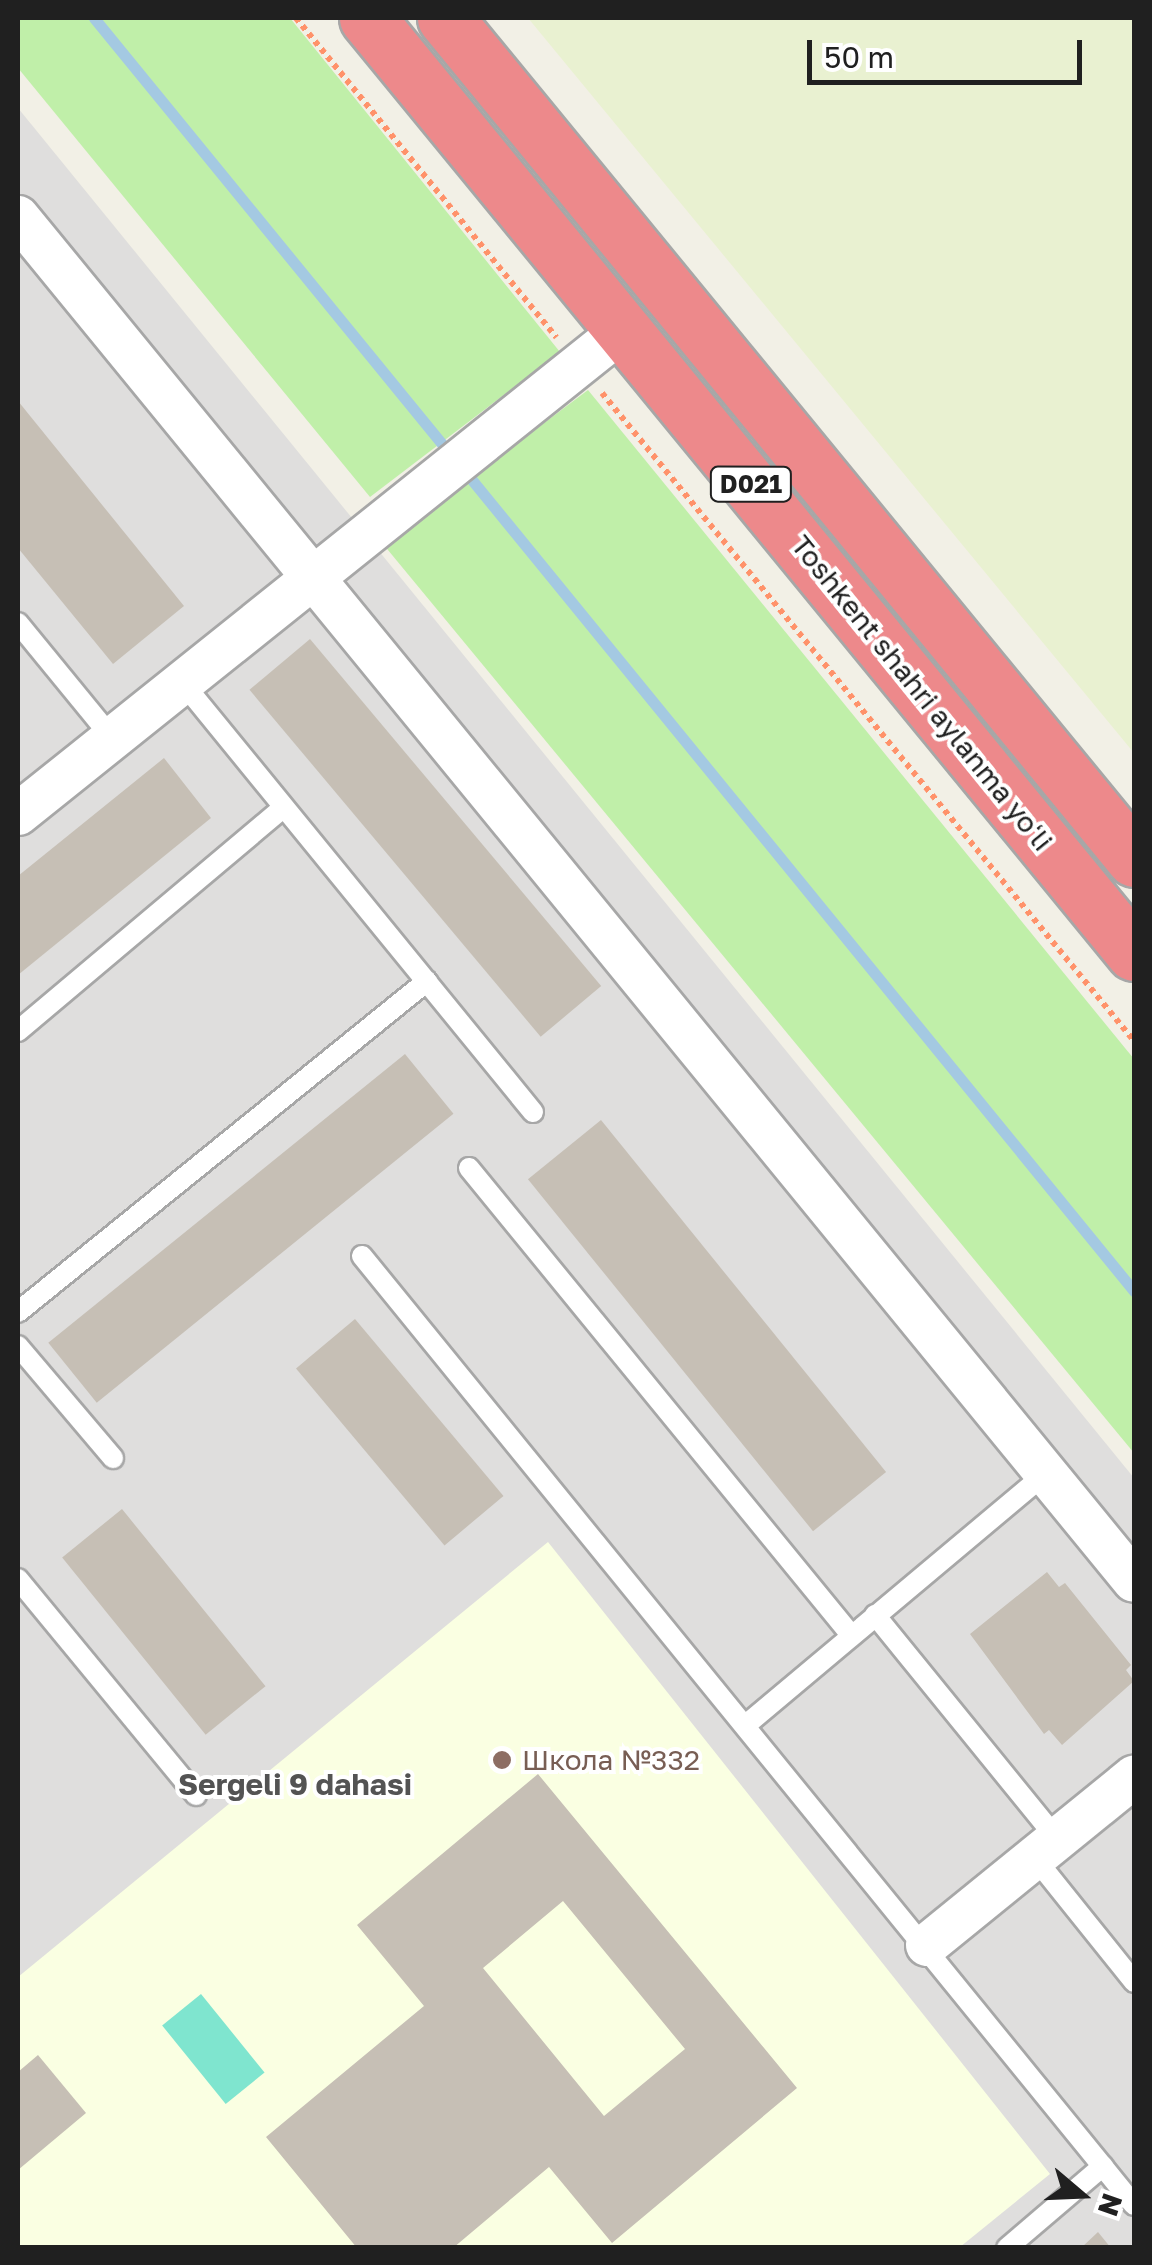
<!DOCTYPE html>
<html>
<head>
<meta charset="utf-8">
<style>
  body { margin:0 }
  #map { position:relative; width:1152px; height:2265px; overflow:hidden; background:#f2f0e6; font-family:"Golos Text",sans-serif }
  div>[style] { position:absolute }
  [style*='--x'] { left:calc(var(--x)*1px); top:calc(var(--y)*1px); width:calc(var(--w)*1px); rotate:calc(var(--a)*1deg) }
  .residential>* { inset:0; background:#dfdedd }
  .education>* { inset:0; background:#faffe2 }
  .farmland>* { inset:0; background:#e9f1d1 }
  .grass>* { inset:0; background:#c0efa9 }
  .pitch>* { inset:0; background:#7fe5cf; transform-origin:0 0 }
  .stream>* { height:11px; margin:-5.5px; padding:0 5.5px; transform-origin:5.5px; border-radius:5.5px; background:#a4c9e2 }
  .building>* { inset:0; background:#c6bfb5; transform-origin:0 0 }
  .path>* { height:6px; margin-top:-3px; transform-origin:0; background:repeating-linear-gradient(90deg,#ff926a 0 5px,transparent 0 10px) }
  .roads { filter:drop-shadow(2px 0 #a7a7a7) drop-shadow(-2px 0 #a7a7a7) drop-shadow(0 2px #a7a7a7) drop-shadow(0 -2px #a7a7a7) }
  .lane>* { height:20px; margin:-10px; padding:0 10px; transform-origin:10px; border-radius:10px; background:#fff }
  .street>* { height:42px; margin:-21px; padding:0 21px; transform-origin:21px; border-radius:21px; background:#fff }
  .highway>* { height:55px; margin:-27.5px; padding:0 27.5px; transform-origin:27.5px; border-radius:27.5px; background:#ed898b }
  .dots>* { width:28px; height:28px; translate:-50% -50%; box-sizing:border-box; border:5px solid #fff; border-radius:50% }
  span { translate:-50% -50%; white-space:nowrap; text-align:center; line-height:1.15; -webkit-text-stroke:8px #fff; paint-order:stroke }
  .shield-label span { padding:2px 8px; background:#fff; border:2px solid; border-radius:8px; -webkit-text-stroke-width:0 }
  .shield-label { font-size:25px; color:#202020; font-weight:700 }
  .street-label { font-size:28px; color:#202020 }
  .education-label { font-size:28px; color:#785e54 }
  .left { translate:0 -50%; text-align:left }
  .neighbourhood-label { font-size:30px; color:#535353; font-weight:700 }
  .frame { position:absolute; inset:0; border:20px solid #202020; pointer-events:none }
  .north { position:absolute; left:1032px; top:2145px; width:100px; height:100px; -webkit-text-stroke:8px #fff; paint-order:stroke; rotate:109deg; font-size:28px; font-weight:700; line-height:40px; text-align:center; color:#202020 }
  .north::after { content:''; display:block; margin:auto; width:35px; height:45px; background:#202020; clip-path:polygon(50% 0,100% 100%,50% 72%,0 100%) }
  .scale { position:absolute; left:807px; top:40px; width:275px; height:45px; box-sizing:border-box; border:5px solid #202020; border-top:0; padding-left:12px; font-size:30px; line-height:35px; white-space:nowrap; color:#202020; -webkit-text-stroke:8px #fff; paint-order:stroke }
</style>
</head>
<body>
<div id="map">
  <div class="residential">
    <i style="clip-path:polygon(18px 108px,1134px 1478px,1134px 2247px,18px 2247px)"></i>
  </div>
  <div class="education">
    <i style="clip-path:polygon(548px 1542px,1050px 2174px,960px 2247px,18px 2248px,18px 1977px)"></i>
  </div>
  <div class="farmland">
    <i style="clip-path:polygon(528px 18px,1134px 18px,1134px 753px)"></i>
  </div>
  <div class="grass">
    <i style="clip-path:polygon(18px 18px,290px 18px,560px 352px,370px 497px,18px 68px)"></i>
    <i style="clip-path:polygon(588px 390px,1134px 1059px,1134px 1453px,383px 544px)"></i>
  </div>
  <div class="pitch">
    <i style="left:201px;top:1994px;width:101px;height:50px;rotate:51deg"></i>
  </div>
  <div class="stream">
    <i style="--x:94;--y:18;--w:564;--a:50.75"></i>
    <i style="--x:463;--y:469;--w:1061;--a:50.78"></i>
  </div>
  <div class="building">
    <i style="clip-path:polygon(18px 401px,184px 606px,113px 664px,18px 548px)"></i>
    <i style="left:310px;top:639px;width:453px;height:79px;rotate:50deg"></i>
    <i style="clip-path:polygon(164px 758px,211px 818px,18px 975px,18px 876px)"></i>
    <i style="left:405px;top:1054px;width:77px;height:459px;rotate:51deg"></i>
    <i style="left:601px;top:1120px;width:453px;height:94px;rotate:51deg"></i>
    <i style="left:355px;top:1319px;width:231px;height:77px;rotate:50deg"></i>
    <i style="left:122px;top:1509px;width:228px;height:77px;rotate:51deg"></i>
    <i style="clip-path:polygon(1047px 1572px,1059px 1587px,1065px 1583px,1131px 1665px,1126px 1670px,1134px 1681px,1062px 1745px,1049px 1730px,1044px 1734px,970px 1634px)"></i>
    <i style="clip-path:polygon(evenodd,538px 1774px,797px 2088px,612px 2243px,549px 2167px,453px 2248px,357px 2248px,266px 2137px,424px 2006px,357px 1925px,538px 1774px,563px 1901px,685px 2049px,604px 2116px,483px 1968px,563px 1901px)"></i>
    <i style="clip-path:polygon(38px 2055px,86px 2113px,18px 2170px,18px 2072px)"></i>
    <i style="clip-path:polygon(1098px 2232px,1111px 2248px,1081px 2248px)"></i>
  </div>
  <div class="path">
    <i style="--x:296;--y:18;--w:412;--a:50.8"></i>
    <i style="--x:602;--y:393;--w:838;--a:50.61"></i>
  </div>
  <div class="roads">
    <div class="lane">
      <i style="--x:18;--y:623;--w:149;--a:50.7"></i>
      <i style="--x:182;--y:682;--w:555;--a:50.78"></i>
      <i style="--x:18;--y:1031;--w:346;--a:-40.1"></i>
      <i style="--x:469;--y:1168;--w:603;--a:50.72"></i>
      <i style="--x:362;--y:1256;--w:1223;--a:50.87"></i>
      <i style="--x:18;--y:1312;--w:526;--a:-38.98"></i>
      <i style="--x:18;--y:1346;--w:147;--a:49.7"></i>
      <i style="--x:18;--y:1579;--w:280;--a:50.5"></i>
      <i style="--x:875;--y:1615;--w:289;--a:50.9"></i>
      <i style="--x:747;--y:1724;--w:390;--a:-40"></i>
      <i style="--x:1034;--y:1857;--w:160;--a:51.3"></i>
      <i style="--x:1007;--y:2248;--w:126;--a:-40.5"></i>
    </div>
    <div class="street">
      <i style="--x:18;--y:217;--w:1762;--a:50.71"></i>
      <i style="--x:18;--y:814;--w:776;--a:-38.67"></i>
      <i style="--x:927;--y:1945;--w:267;--a:-39.1"></i>
    </div>
    <div class="highway">
      <i style="--x:367;--y:18;--w:1209;--a:50.64"></i>
      <i style="--x:445;--y:18;--w:1087;--a:50.67"></i>
    </div>
  </div>
  <div class="dots">
    <i style="left:502px;top:1760px;background:#8d6e63"></i>
  </div>
  <div class="shield-label">
    <span style="left:751px;top:484px">D021</span>
  </div>
  <div class="street-label">
    <span style="left:922px;top:693px;rotate:51deg">Toshkent shahri aylanma yoʻli</span>
  </div>
  <div class="education-label">
    <span class="left" style="left:522px;top:1760px">Школа №332</span>
  </div>
  <div class="neighbourhood-label">
    <span style="left:295px;top:1784px">Sergeli 9 dahasi</span>
  </div>
  <div class="frame"></div>
  <div class="north">N</div>
  <div class="scale">50 m</div>
</div>
</body>
</html>
